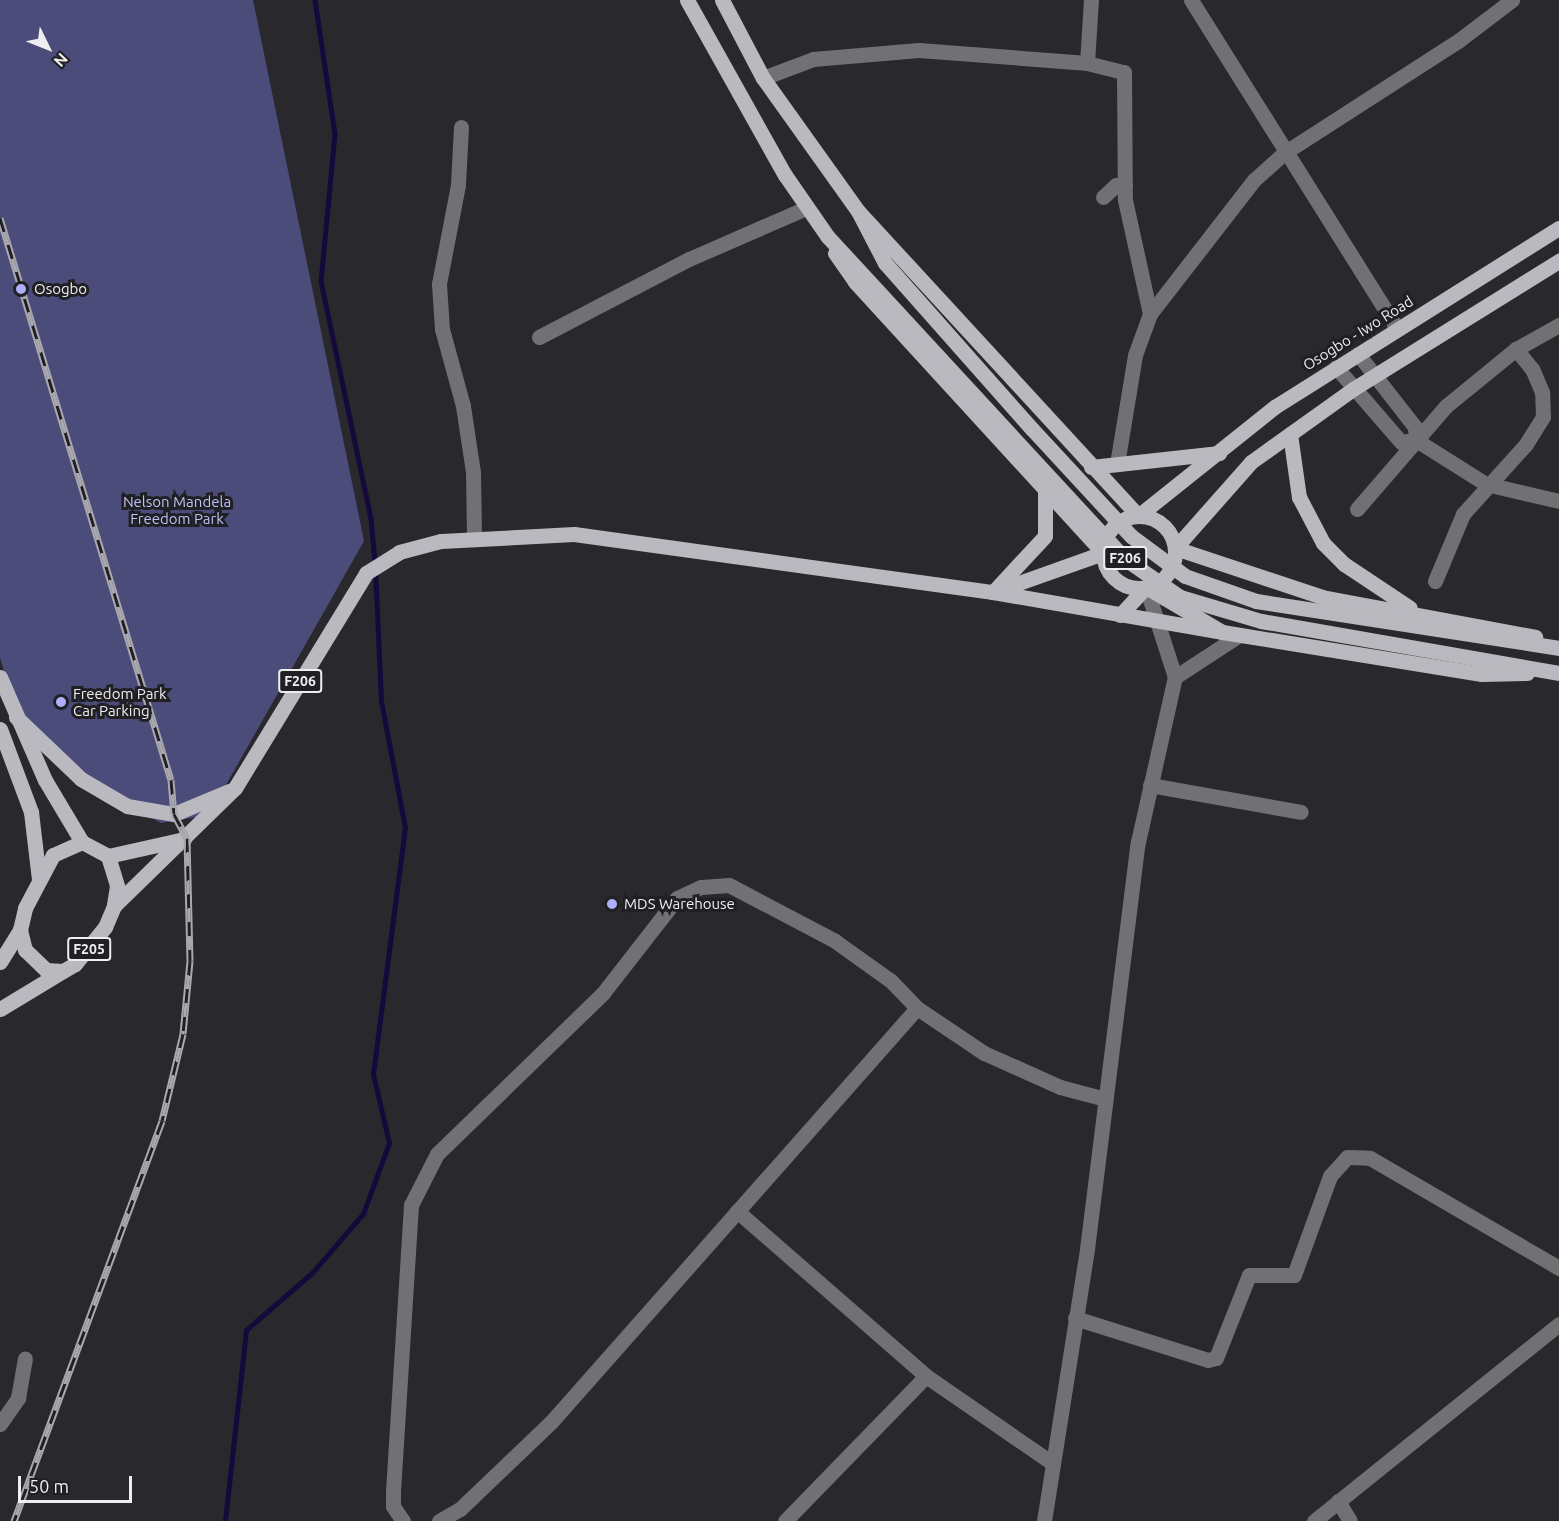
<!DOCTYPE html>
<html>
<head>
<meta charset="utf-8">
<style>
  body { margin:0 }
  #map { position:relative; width:1559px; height:1521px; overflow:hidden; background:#28282d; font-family:Ubuntu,sans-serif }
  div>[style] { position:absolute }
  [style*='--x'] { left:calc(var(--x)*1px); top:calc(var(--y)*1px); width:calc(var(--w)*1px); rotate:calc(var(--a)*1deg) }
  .green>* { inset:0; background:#4c4c7b }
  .stream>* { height:4.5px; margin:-2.25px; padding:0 2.25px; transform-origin:2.25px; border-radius:2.25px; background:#130a3b }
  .minor>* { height:15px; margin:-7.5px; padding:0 7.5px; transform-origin:7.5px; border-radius:7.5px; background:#717174 }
  .major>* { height:15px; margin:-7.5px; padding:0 7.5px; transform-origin:7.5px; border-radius:7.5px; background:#b9b9bf }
  .major>.ring { margin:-7.5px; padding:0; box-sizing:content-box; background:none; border:15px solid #b9b9bf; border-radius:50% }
  .rail>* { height:7px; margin-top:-3.5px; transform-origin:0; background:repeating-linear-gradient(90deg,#1f1f24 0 14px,#a9a9ad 0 28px); box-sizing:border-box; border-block:2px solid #a9a9ad }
  .dots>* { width:16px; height:16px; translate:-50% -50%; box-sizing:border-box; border:3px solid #1f1f24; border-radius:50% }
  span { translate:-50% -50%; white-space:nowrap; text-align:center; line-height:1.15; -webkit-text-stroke:6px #1f1f24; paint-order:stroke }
  .shield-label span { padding:2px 4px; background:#1f1f24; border:2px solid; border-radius:4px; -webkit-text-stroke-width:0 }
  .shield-label { font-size:14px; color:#eeeef1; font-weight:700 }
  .poi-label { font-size:15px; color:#eeeef1 }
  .left { translate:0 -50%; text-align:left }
  .street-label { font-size:15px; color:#eeeef1 }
  .park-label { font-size:15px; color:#bfc0f3 }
  .north { position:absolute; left:18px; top:18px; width:60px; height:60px; -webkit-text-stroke:4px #1f1f24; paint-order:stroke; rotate:133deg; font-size:16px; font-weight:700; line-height:24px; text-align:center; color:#eeeef1 }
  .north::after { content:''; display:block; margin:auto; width:21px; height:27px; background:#eeeef1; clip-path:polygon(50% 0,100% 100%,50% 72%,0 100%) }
  .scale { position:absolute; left:18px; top:1476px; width:114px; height:27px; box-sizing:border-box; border:3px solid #eeeef1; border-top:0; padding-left:8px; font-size:18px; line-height:21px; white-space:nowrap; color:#eeeef1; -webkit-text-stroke:4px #1f1f24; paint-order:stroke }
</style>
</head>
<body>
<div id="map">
  <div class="green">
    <i style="clip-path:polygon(0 0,253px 0,364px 541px,209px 815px,161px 823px,82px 778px,17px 711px,0 658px)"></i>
  </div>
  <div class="stream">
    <i style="--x:315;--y:0;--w:135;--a:81.5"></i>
    <i style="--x:335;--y:134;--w:148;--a:95.4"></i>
    <i style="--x:321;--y:281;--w:242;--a:78.1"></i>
    <i style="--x:371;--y:518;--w:44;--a:84.8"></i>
    <i style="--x:225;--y:1521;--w:192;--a:-83.7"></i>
    <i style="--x:246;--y:1330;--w:87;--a:-40.8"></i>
    <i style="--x:312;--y:1273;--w:78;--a:-49.2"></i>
    <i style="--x:363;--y:1214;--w:76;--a:-69.9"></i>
    <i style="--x:389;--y:1143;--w:71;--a:-103.1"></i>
    <i style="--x:373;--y:1074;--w:248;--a:-82.6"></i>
    <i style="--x:405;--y:828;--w:129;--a:-100.7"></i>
    <i style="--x:381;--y:701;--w:130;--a:-92.6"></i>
  </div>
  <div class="minor">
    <i style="--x:1191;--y:0;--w:388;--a:57.9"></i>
    <i style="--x:1087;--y:63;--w:63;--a:-86.4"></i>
    <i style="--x:763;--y:78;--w:53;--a:-20.8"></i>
    <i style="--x:813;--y:59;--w:106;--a:-4.9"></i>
    <i style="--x:919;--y:50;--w:169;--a:4.4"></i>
    <i style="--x:1087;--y:63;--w:38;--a:14"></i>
    <i style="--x:1124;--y:72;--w:128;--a:89.6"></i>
    <i style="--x:1125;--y:200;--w:117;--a:77.6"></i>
    <i style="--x:461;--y:127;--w:58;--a:93"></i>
    <i style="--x:458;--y:185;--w:101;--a:100.9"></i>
    <i style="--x:439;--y:284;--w:45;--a:86.2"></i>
    <i style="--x:442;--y:329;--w:80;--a:74.7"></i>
    <i style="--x:463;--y:406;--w:67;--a:81.4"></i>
    <i style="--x:473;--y:472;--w:63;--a:89.1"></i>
    <i style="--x:1103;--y:197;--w:18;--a:-43"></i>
    <i style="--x:1116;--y:185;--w:9;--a:0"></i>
    <i style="--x:539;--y:337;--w:169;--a:-27.5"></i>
    <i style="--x:689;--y:259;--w:128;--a:-23.6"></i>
    <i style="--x:1358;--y:354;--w:93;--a:52"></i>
    <i style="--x:1415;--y:427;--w:13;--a:86"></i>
    <i style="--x:1336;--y:367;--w:99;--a:49.1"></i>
    <i style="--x:1401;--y:442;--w:15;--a:-8"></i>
    <i style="--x:1416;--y:440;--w:83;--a:32.2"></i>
    <i style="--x:1486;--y:484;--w:75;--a:13.1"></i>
    <i style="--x:1117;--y:464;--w:110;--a:-80.6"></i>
    <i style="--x:1135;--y:355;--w:44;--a:-69.9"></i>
    <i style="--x:1150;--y:314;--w:170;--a:-52.2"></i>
    <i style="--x:1254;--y:180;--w:40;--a:-42"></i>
    <i style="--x:1284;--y:153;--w:207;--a:-32.8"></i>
    <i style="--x:1458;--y:41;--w:68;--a:-37.2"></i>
    <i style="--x:1357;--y:509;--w:136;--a:-49.2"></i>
    <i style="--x:1446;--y:406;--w:90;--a:-39.2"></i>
    <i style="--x:1516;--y:349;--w:49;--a:-29.2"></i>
    <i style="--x:1435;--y:581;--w:73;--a:-67.3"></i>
    <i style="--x:1463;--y:514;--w:94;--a:-48"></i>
    <i style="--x:1526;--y:444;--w:32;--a:-58"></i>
    <i style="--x:1543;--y:417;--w:25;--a:-92"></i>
    <i style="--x:1542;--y:392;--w:25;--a:-113"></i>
    <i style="--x:1532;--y:369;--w:26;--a:-129"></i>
    <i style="--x:1175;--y:677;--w:75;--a:-33.1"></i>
    <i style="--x:1150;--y:785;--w:153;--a:10.1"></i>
    <i style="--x:737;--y:1211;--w:251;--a:41.1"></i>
    <i style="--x:926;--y:1376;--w:153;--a:34.6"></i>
    <i style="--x:1075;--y:1318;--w:139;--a:17.5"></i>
    <i style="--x:1208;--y:1360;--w:8;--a:-14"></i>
    <i style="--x:1216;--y:1358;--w:89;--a:-68.3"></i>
    <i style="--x:1249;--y:1275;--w:45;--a:0"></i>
    <i style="--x:1294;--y:1275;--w:105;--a:-70"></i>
    <i style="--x:1330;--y:1176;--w:25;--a:-48"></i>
    <i style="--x:1347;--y:1157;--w:23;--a:2"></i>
    <i style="--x:1370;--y:1158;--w:219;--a:30.2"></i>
    <i style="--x:0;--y:1424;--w:32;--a:-55"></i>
    <i style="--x:18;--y:1398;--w:40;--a:-80"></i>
    <i style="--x:1338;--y:1501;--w:23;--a:59"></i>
    <i style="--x:403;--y:1521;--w:18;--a:-124"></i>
    <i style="--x:393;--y:1506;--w:15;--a:-90"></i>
    <i style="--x:393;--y:1491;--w:287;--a:-86.4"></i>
    <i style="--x:411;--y:1205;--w:57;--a:-63"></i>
    <i style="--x:437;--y:1154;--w:231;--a:-44.1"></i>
    <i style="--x:603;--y:993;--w:120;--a:-52.1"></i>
    <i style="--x:677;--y:898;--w:26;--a:-25"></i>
    <i style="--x:701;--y:887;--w:28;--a:-4"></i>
    <i style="--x:729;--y:885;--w:120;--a:27.8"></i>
    <i style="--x:835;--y:941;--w:69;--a:35.5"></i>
    <i style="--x:891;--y:981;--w:37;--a:46"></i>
    <i style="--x:917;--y:1008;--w:81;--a:33.9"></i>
    <i style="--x:984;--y:1053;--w:83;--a:24.1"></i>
    <i style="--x:1060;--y:1087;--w:47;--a:14.9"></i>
    <i style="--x:439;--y:1521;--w:24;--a:-30"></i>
    <i style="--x:460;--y:1509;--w:127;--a:-43.7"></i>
    <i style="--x:552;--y:1421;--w:551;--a:-48.53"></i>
    <i style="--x:785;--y:1521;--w:202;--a:-45.8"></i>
    <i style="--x:1044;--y:1521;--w:275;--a:-81"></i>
    <i style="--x:1087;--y:1249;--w:410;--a:-82.9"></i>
    <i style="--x:1138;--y:842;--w:169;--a:-77.4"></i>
    <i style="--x:1175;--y:677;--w:95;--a:-107.9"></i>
    <i style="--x:1314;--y:1521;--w:314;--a:-38.8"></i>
  </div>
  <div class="major">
    <i style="--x:687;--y:0;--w:201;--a:60.8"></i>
    <i style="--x:785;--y:175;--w:75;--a:55.3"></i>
    <i style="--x:828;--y:237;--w:437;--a:47.3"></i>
    <i style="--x:1124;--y:558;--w:68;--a:34.9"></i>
    <i style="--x:1180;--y:597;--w:84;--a:16.5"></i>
    <i style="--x:1261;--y:621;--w:303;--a:9.9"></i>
    <i style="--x:722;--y:0;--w:88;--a:62.3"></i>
    <i style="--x:763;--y:78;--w:163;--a:54.5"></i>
    <i style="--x:858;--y:211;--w:414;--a:47.4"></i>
    <i style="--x:858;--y:211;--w:59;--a:62.6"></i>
    <i style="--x:885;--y:263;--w:222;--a:48.5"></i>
    <i style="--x:1032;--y:429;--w:146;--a:47.2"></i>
    <i style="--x:1131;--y:536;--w:67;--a:36.5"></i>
    <i style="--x:1185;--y:576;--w:75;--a:19.4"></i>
    <i style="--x:1256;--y:601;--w:307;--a:8.8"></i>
    <i style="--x:835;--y:253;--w:35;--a:55"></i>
    <i style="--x:855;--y:282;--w:367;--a:47.5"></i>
    <i style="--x:1290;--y:434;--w:64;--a:81.9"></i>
    <i style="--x:1299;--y:497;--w:52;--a:62.4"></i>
    <i style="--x:1323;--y:543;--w:30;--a:45"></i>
    <i style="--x:1344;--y:564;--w:79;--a:33.7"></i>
    <i style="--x:1091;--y:467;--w:129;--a:-6.2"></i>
    <i style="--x:1138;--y:516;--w:176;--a:-38.6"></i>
    <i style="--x:1276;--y:406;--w:334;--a:-32.2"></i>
    <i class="ring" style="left:1103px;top:516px;width:57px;height:57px"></i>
    <i style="--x:1175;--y:548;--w:115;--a:-48.5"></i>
    <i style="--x:1251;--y:462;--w:125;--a:-35.6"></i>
    <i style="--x:1353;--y:389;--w:243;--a:-31.9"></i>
    <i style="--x:1175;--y:548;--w:155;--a:18.4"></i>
    <i style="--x:1322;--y:597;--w:217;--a:10.6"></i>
    <i style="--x:1146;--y:587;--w:88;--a:30.6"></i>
    <i style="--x:1222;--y:632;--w:263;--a:9.2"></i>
    <i style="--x:1482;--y:674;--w:45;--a:-1.3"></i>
    <i style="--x:999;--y:590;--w:110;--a:-19.6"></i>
    <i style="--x:993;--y:592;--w:76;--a:-47.1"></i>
    <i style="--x:1045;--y:536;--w:47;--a:-90"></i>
    <i style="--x:1120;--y:615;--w:38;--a:-47"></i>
    <i style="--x:0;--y:677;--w:112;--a:66.4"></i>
    <i style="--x:45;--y:780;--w:72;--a:59.2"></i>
    <i style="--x:16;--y:717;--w:90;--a:43.6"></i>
    <i style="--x:81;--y:779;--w:53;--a:30.4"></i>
    <i style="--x:127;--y:806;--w:48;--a:9.7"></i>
    <i style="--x:174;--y:814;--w:60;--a:-22.7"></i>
    <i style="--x:0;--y:729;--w:89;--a:69.5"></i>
    <i style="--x:31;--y:812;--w:67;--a:83.2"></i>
    <i style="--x:82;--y:842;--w:30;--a:28"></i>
    <i style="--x:108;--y:856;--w:31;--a:73"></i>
    <i style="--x:117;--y:886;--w:20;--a:99"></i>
    <i style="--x:114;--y:906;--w:23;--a:113"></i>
    <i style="--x:105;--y:927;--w:48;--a:129"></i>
    <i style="--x:75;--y:964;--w:14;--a:150"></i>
    <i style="--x:63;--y:971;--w:17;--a:-177"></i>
    <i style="--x:46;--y:970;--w:29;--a:-136"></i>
    <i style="--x:25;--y:950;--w:21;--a:-104"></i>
    <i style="--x:20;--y:930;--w:23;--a:-77"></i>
    <i style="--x:25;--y:908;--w:60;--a:-62.2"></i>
    <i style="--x:53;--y:855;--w:32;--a:-24"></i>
    <i style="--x:108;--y:856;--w:78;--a:-12.6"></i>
    <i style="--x:114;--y:906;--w:169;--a:-44.3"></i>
    <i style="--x:235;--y:788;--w:252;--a:-58.6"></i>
    <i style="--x:366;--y:573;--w:39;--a:-32"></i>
    <i style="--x:399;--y:552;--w:43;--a:-14.7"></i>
    <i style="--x:441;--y:541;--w:133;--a:-3"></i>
    <i style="--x:574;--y:534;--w:423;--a:7.9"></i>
    <i style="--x:993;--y:592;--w:232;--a:9.9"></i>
    <i style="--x:0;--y:962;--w:38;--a:-58"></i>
    <i style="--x:0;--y:1009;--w:71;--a:-31.2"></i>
  </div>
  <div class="rail">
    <i style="--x:0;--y:218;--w:587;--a:73.08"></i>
    <i style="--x:171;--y:780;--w:34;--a:85"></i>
    <i style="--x:174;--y:814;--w:27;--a:62"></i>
    <i style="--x:187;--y:838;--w:123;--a:88.6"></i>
    <i style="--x:190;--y:961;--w:73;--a:95.5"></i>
    <i style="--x:183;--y:1034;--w:89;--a:103.6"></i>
    <i style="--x:162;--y:1121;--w:427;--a:110.3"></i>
  </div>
  <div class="dots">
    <i style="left:21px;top:289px;background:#aeaefb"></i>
    <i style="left:61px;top:702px;background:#aeaefb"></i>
    <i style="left:612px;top:904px;background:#aeaefb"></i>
  </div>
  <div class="shield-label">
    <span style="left:1125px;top:558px">F206</span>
    <span style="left:300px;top:681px">F206</span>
    <span style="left:89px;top:949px">F205</span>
  </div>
  <div class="poi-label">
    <span class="left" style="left:34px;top:289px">Osogbo</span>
    <span class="left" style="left:73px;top:702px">Freedom Park<br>Car Parking</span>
    <span class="left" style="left:624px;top:904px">MDS Warehouse</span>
  </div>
  <div class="street-label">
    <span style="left:1358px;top:333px;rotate:-32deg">Osogbo - Iwo Road</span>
  </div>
  <div class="park-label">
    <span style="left:177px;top:510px">Nelson Mandela<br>Freedom Park</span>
  </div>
  <div class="north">N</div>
  <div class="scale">50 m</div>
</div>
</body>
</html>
